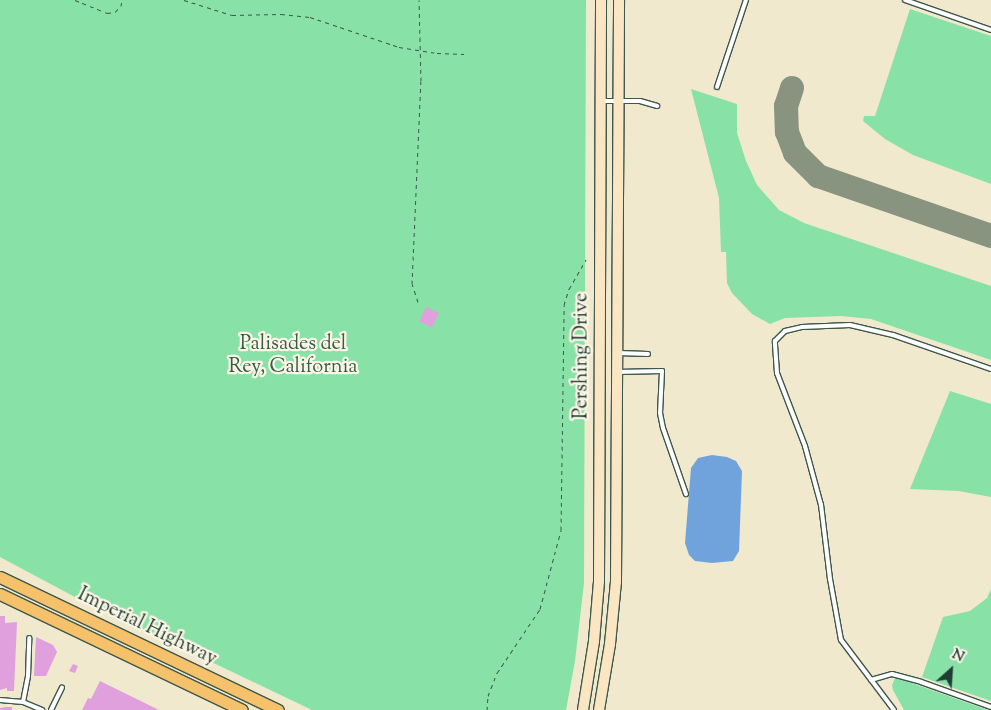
<!DOCTYPE html>
<html>
<head>
<meta charset="utf-8">
<style>
  body { margin:0 }
  #map { position:relative; width:991px; height:710px; overflow:hidden; background:#f0e9cd; font-family:"Sorts Mill Goudy",serif }
  div>[style] { position:absolute }
  [style*='--x'] { left:calc(var(--x)*1px); top:calc(var(--y)*1px); width:calc(var(--w)*1px); rotate:calc(var(--a)*1deg) }
  .green>* { inset:0; background:#88e1a6 }
  .water>* { inset:0; background:#70a3dc }
  .taxiway>* { height:24px; margin:-12px; padding:0 12px; transform-origin:12px; border-radius:12px; background:#889380 }
  .building>* { inset:0; background:#dfa0dd; transform-origin:0 0 }
  .path>* { height:1px; margin-top:-0.5px; transform-origin:0; background:repeating-linear-gradient(90deg,#3e574b 0 4px,transparent 0 8px) }
  .roads { filter:drop-shadow(1px 0 #3e574b) drop-shadow(-1px 0 #3e574b) drop-shadow(0 1px #3e574b) drop-shadow(0 -1px #3e574b) }
  .service>* { height:4px; margin:-2px; padding:0 2px; transform-origin:2px; border-radius:2px; background:#fff }
  .secondary>* { height:10px; margin:-5px; padding:0 5px; transform-origin:5px; border-radius:5px; background:#fbe6c4 }
  .primary>* { height:11px; margin:-5.5px; padding:0 5.5px; transform-origin:5.5px; border-radius:5.5px; background:#f5c16b }
  span { translate:-50% -50%; white-space:nowrap; text-align:center; line-height:1.15; -webkit-text-stroke:4.5px #fcf5e5; paint-order:stroke }
  .park-label { font-size:20px; color:#345e4b }
  .street-label { font-size:20px; color:#1f3d34 }
  .north { position:absolute; left:926px; top:645px; width:50px; height:50px; -webkit-text-stroke:4px #fcf5e5; paint-order:stroke; rotate:26deg; font-size:14px; font-weight:700; line-height:20px; text-align:center; color:#1f3d34 }
  .north::after { content:''; display:block; margin:auto; width:18px; height:22px; background:#1f3d34; clip-path:polygon(50% 0,100% 100%,50% 72%,0 100%) }
</style>
</head>
<body>
<div id="map">
  <div class="green">
    <i style="clip-path:polygon(0 0,586px 0,584px 583px,575px 661px,566px 710px,312px 710px,75px 597px,0 557px)"></i>
    <i style="clip-path:polygon(910px 9px,991px 36px,991px 184px,913px 155px,885px 139px,863px 121px,864px 116px,875px 116px)"></i>
    <i style="clip-path:polygon(691px 89px,737px 104px,737px 133px,746px 161px,757px 185px,779px 210px,804px 223px,991px 286px,991px 360px,871px 319px,841px 316px,785px 318px,770px 324px,752px 314px,732px 293px,727px 283px,726px 252px,721px 252px,719px 198px)"></i>
    <i style="clip-path:polygon(950px 391px,991px 404px,991px 497px,959px 491px,910px 489px)"></i>
    <i style="clip-path:polygon(991px 589px,991px 701px,922px 677px,943px 617px,970px 611px,987px 598px)"></i>
    <i style="clip-path:polygon(896px 676px,920px 686px,988px 710px,904px 710px,893px 690px,892px 685px)"></i>
  </div>
  <div class="water">
    <i style="clip-path:polygon(712px 455px,727px 457px,736px 461px,742px 471px,739px 551px,733px 561px,712px 563px,695px 561px,689px 555px,685px 543px,691px 468px,698px 458px)"></i>
  </div>
  <div class="taxiway">
    <i style="--x:792;--y:88;--w:19;--a:108"></i>
    <i style="--x:786;--y:106;--w:26;--a:88"></i>
    <i style="--x:787;--y:132;--w:22;--a:69"></i>
    <i style="--x:795;--y:153;--w:33;--a:45"></i>
    <i style="--x:818;--y:176;--w:183;--a:19.1"></i>
  </div>
  <div class="building">
    <i style="left:426px;top:307px;width:14px;height:16px;rotate:25deg"></i>
    <i style="clip-path:polygon(0 616px,5px 616px,5px 623px,17px 622px,14px 691px,7px 691px,7px 688px,0 690px)"></i>
    <i style="clip-path:polygon(36px 637px,53px 645px,57px 652px,46px 676px,34px 676px)"></i>
    <i style="clip-path:polygon(73px 664px,78px 666px,75px 673px,69px 671px)"></i>
    <i style="clip-path:polygon(100px 681px,159px 710px,82px 710px,88px 698px,91px 699px)"></i>
    <i style="clip-path:polygon(6px 707px,12px 707px,12px 710px,0 710px,0 708px)"></i>
  </div>
  <div class="path">
    <i style="--x:75;--y:0;--w:35;--a:22"></i>
    <i style="--x:107;--y:13;--w:8;--a:-7"></i>
    <i style="--x:115;--y:12;--w:8;--a:-45"></i>
    <i style="--x:121;--y:6;--w:6;--a:-81"></i>
    <i style="--x:184;--y:0;--w:50;--a:17.4"></i>
    <i style="--x:232;--y:15;--w:49;--a:-1.2"></i>
    <i style="--x:281;--y:14;--w:29;--a:6"></i>
    <i style="--x:310;--y:17;--w:94;--a:18.6"></i>
    <i style="--x:399;--y:47;--w:38;--a:9"></i>
    <i style="--x:437;--y:53;--w:27;--a:2"></i>
    <i style="--x:418;--y:302;--w:19;--a:-108"></i>
    <i style="--x:412;--y:284;--w:203;--a:-87.5"></i>
    <i style="--x:421;--y:81;--w:81;--a:-91.4"></i>
    <i style="--x:487;--y:710;--w:14;--a:-86"></i>
    <i style="--x:488;--y:696;--w:25;--a:-69"></i>
    <i style="--x:497;--y:673;--w:77;--a:-56.1"></i>
    <i style="--x:540;--y:609;--w:82;--a:-75.1"></i>
    <i style="--x:561;--y:530;--w:225;--a:-89.2"></i>
    <i style="--x:564;--y:305;--w:17;--a:-73"></i>
    <i style="--x:569;--y:289;--w:34;--a:-60"></i>
  </div>
  <div class="roads">
    <div class="service">
      <i style="--x:905;--y:0;--w:91;--a:19.2"></i>
      <i style="--x:717;--y:87;--w:92;--a:-71.6"></i>
      <i style="--x:602;--y:101;--w:38;--a:0"></i>
      <i style="--x:640;--y:101;--w:18;--a:16"></i>
      <i style="--x:618;--y:353;--w:30;--a:2"></i>
      <i style="--x:617;--y:372;--w:45;--a:-1.3"></i>
      <i style="--x:662;--y:371;--w:42;--a:92.7"></i>
      <i style="--x:660;--y:413;--w:15;--a:79"></i>
      <i style="--x:663;--y:428;--w:70;--a:70.8"></i>
      <i style="--x:871;--y:680;--w:22;--a:-16"></i>
      <i style="--x:892;--y:674;--w:30;--a:15"></i>
      <i style="--x:921;--y:682;--w:74;--a:19.7"></i>
      <i style="--x:0;--y:700;--w:23;--a:5"></i>
      <i style="--x:23;--y:702;--w:21;--a:23"></i>
      <i style="--x:23;--y:702;--w:26;--a:-79"></i>
      <i style="--x:28;--y:676;--w:38;--a:-88"></i>
      <i style="--x:51;--y:710;--w:25;--a:-64"></i>
      <i style="--x:894;--y:710;--w:88;--a:-127.1"></i>
      <i style="--x:841;--y:640;--w:62;--a:-100.2"></i>
      <i style="--x:830;--y:579;--w:75;--a:-96.9"></i>
      <i style="--x:821;--y:505;--w:61;--a:-105.2"></i>
      <i style="--x:805;--y:446;--w:78;--a:-111"></i>
      <i style="--x:777;--y:373;--w:32;--a:-94"></i>
      <i style="--x:775;--y:341;--w:14;--a:-45"></i>
      <i style="--x:785;--y:331;--w:17;--a:-13"></i>
      <i style="--x:802;--y:327;--w:48;--a:-2.4"></i>
      <i style="--x:850;--y:325;--w:44;--a:13.1"></i>
      <i style="--x:893;--y:335;--w:104;--a:19.1"></i>
    </div>
    <div class="secondary">
      <i style="--x:583;--y:710;--w:70;--a:-80.9"></i>
      <i style="--x:594;--y:641;--w:60;--a:-85.2"></i>
      <i style="--x:599;--y:581;--w:581;--a:-89.8"></i>
      <i style="--x:599;--y:710;--w:67;--a:-80.5"></i>
      <i style="--x:610;--y:644;--w:62;--a:-84.5"></i>
      <i style="--x:616;--y:582;--w:582;--a:-89.7"></i>
    </div>
    <div class="primary">
      <i style="--x:0;--y:577;--w:308;--a:25.6"></i>
      <i style="--x:0;--y:594;--w:268;--a:25.6"></i>
    </div>
  </div>
  <div class="park-label">
    <span style="left:293px;top:356px">Palisades del<br>Rey, California</span>
  </div>
  <div class="street-label">
    <span style="left:582px;top:356px;rotate:-90deg">Pershing Drive</span>
    <span style="left:147px;top:627px;rotate:26deg">Imperial Highway</span>
  </div>
  <div class="north">N</div>
</div>
</body>
</html>
